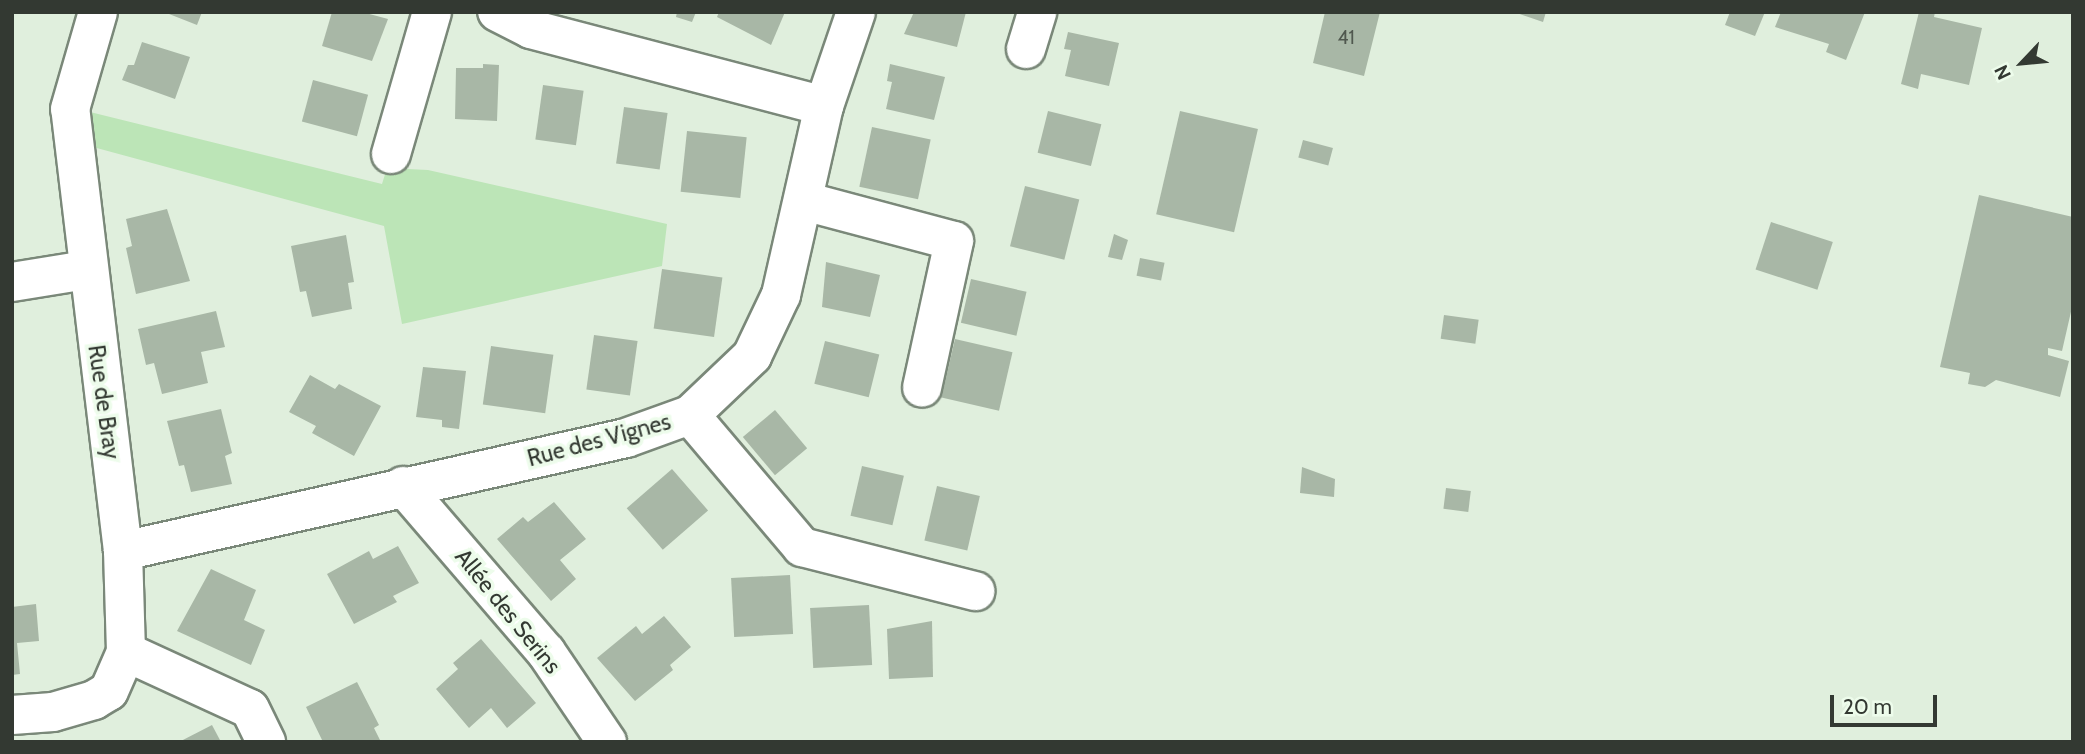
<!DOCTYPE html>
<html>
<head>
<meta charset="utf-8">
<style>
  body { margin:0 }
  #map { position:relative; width:2085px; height:754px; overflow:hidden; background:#e0efdd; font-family:Cabin,sans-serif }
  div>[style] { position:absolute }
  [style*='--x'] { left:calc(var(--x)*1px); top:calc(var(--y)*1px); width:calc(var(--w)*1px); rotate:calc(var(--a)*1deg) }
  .green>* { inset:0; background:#bce5b7 }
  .building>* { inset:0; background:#a8b7a6; transform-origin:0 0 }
  .roads { filter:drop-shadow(2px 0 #7a8879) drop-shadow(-2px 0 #7a8879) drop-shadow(0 2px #7a8879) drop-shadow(0 -2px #7a8879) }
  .minor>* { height:38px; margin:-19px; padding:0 19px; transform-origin:19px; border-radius:19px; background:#fff }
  span { translate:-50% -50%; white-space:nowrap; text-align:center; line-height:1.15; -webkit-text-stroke:7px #edfceb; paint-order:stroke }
  .number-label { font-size:19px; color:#50584f }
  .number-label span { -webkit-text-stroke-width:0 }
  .street-label { font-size:23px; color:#333932 }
  .frame { position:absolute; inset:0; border:14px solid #333932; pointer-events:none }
  .north { position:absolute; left:1987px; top:28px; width:70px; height:70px; -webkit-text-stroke:5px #edfceb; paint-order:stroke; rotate:244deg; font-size:19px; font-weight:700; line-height:28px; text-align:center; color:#333932 }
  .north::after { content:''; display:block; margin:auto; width:24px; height:32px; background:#333932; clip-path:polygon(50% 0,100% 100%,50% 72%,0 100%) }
  .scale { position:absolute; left:1830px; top:695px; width:107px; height:32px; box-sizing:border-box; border:4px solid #333932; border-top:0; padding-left:9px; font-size:21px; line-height:24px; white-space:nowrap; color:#333932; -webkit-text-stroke:5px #edfceb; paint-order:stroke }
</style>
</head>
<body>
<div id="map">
  <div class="green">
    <i style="clip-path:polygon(90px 112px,382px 184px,387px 168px,428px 170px,667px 224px,662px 266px,402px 324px,384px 226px,93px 147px)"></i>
  </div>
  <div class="building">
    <i style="clip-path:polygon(164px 12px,202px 12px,197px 25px)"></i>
    <i style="clip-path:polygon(332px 12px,362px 12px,388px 19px,372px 61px,322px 46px)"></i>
    <i style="clip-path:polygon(677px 12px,696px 12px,692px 22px,676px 17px)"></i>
    <i style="clip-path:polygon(719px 12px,785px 12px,771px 45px,717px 17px)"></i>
    <i style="clip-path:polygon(914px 12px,966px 12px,957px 47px,904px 34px)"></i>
    <i style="clip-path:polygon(1325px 12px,1380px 12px,1364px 76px,1313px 63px)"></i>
    <i style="clip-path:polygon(1514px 12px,1546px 12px,1543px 22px)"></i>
    <i style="clip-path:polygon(1730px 12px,1765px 12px,1755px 36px,1725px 25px)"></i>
    <i style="clip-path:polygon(1781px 12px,1865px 12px,1846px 60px,1826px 52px,1829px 44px,1775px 27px)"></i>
    <i style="clip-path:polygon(1919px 12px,1935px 12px,1934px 17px,1982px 28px,1969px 85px,1921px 74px,1918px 89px,1901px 84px)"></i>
    <i style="clip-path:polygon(1068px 32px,1119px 43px,1109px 86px,1065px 76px,1071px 50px,1064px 49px)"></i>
    <i style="clip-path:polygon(142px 42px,190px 57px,175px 99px,122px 80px,128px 65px,134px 65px)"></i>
    <i style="clip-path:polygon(483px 64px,499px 65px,497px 121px,455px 119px,456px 68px,483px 68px)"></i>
    <i style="clip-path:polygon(890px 64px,945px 77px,934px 120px,886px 109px,892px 82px,887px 81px)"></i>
    <i style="left:313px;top:80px;width:57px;height:43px;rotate:15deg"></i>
    <i style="left:543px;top:85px;width:41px;height:55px;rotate:8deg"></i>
    <i style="left:624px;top:107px;width:44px;height:57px;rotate:8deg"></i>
    <i style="left:1048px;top:111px;width:55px;height:43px;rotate:14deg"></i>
    <i style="left:1180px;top:111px;width:80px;height:106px;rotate:13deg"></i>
    <i style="left:872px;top:127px;width:60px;height:61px;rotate:12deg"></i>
    <i style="left:687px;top:131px;width:60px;height:61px;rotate:6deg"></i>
    <i style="left:1303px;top:140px;width:31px;height:18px;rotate:15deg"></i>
    <i style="left:1025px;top:186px;width:56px;height:62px;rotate:14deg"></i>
    <i style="clip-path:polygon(1979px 195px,2073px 217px,2073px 303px,2062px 351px,2048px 348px,2048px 355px,2069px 361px,2060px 397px,1996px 380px,1985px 387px,1968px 384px,1970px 373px,1940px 367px)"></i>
    <i style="clip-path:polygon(167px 209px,190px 281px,136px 294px,126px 248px,132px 246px,126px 219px)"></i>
    <i style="left:1771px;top:222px;width:65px;height:50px;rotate:18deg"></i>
    <i style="clip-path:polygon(1114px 234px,1128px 240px,1122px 260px,1108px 257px)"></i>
    <i style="clip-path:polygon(346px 235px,354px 282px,348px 283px,352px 309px,312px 317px,306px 291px,300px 292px,291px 246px)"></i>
    <i style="left:1140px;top:258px;width:25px;height:18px;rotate:11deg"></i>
    <i style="clip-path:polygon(826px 262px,880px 275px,870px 317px,822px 307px)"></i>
    <i style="left:662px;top:269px;width:61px;height:60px;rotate:8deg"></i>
    <i style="left:971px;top:279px;width:57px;height:45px;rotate:13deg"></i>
    <i style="clip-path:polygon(216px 311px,225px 347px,201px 352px,208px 383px,162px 394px,154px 363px,146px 365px,138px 329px)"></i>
    <i style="left:1444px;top:315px;width:35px;height:24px;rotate:8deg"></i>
    <i style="left:594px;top:335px;width:44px;height:55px;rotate:8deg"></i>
    <i style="left:955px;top:339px;width:59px;height:60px;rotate:13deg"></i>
    <i style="left:825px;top:341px;width:56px;height:44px;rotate:14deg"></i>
    <i style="left:491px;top:346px;width:63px;height:59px;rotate:8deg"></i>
    <i style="clip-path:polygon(423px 367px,466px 371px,459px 429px,442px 427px,442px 420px,416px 417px)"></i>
    <i style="clip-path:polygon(310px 375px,335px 389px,339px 384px,381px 406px,354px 456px,312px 433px,316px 426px,289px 412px)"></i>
    <i style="clip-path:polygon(221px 409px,232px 453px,225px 456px,232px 484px,191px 492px,184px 465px,179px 466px,167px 421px)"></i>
    <i style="left:775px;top:410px;width:50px;height:42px;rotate:50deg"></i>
    <i style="left:862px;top:466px;width:43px;height:51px;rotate:13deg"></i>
    <i style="clip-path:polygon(1302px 467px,1335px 479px,1334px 497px,1300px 493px)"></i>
    <i style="left:672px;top:469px;width:55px;height:60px;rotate:49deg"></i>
    <i style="left:937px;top:486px;width:44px;height:56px;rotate:13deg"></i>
    <i style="left:1446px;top:488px;width:25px;height:21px;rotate:7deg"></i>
    <i style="clip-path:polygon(554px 502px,586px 539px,560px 560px,576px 579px,551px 601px,497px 539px,523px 517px,528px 522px)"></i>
    <i style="clip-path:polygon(398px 546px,419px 583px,393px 596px,397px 602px,354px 624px,327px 574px,369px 551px,373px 559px)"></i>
    <i style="clip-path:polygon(211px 569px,256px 590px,244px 620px,265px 630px,251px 665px,177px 631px)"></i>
    <i style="left:790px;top:575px;width:59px;height:59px;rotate:87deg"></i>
    <i style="clip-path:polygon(36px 604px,39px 641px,17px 643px,20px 674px,12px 675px,12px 607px)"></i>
    <i style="left:869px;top:605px;width:60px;height:59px;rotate:87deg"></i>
    <i style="clip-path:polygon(664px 616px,691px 647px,670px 665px,673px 670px,635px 701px,597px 658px,636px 626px,642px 634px)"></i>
    <i style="clip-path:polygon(932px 621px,933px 677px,889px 679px,887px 629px)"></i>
    <i style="clip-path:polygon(481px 639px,536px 703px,507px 728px,491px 708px,469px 728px,436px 689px,458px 669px,453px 663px)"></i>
    <i style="clip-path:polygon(357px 682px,379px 725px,374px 728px,381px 742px,323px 742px,306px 707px)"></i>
    <i style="clip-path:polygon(212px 725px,221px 742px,179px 742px)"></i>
  </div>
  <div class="roads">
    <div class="minor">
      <i style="--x:1026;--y:49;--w:39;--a:-73"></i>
      <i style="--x:824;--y:106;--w:99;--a:-71.2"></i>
      <i style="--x:391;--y:154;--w:148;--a:-73.9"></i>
      <i style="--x:804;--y:201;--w:155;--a:14.9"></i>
      <i style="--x:954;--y:241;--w:150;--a:102.3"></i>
      <i style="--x:12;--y:282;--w:75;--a:-9.2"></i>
      <i style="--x:690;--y:415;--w:173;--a:49.7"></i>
      <i style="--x:802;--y:547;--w:179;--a:14.3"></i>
      <i style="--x:403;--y:486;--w:219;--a:49.3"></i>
      <i style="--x:546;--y:652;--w:109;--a:55.9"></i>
      <i style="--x:123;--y:551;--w:516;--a:-12.66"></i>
      <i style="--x:626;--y:438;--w:68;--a:-19.8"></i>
      <i style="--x:690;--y:415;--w:86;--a:-43.6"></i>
      <i style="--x:752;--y:356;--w:68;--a:-64.6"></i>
      <i style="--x:781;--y:295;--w:194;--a:-77.2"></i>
      <i style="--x:824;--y:106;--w:303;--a:-165.3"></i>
      <i style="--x:531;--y:29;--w:38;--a:-153"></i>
      <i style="--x:126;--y:652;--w:136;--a:24.7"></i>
      <i style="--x:250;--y:709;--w:37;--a:64"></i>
      <i style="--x:12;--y:715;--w:41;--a:-4.2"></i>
      <i style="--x:53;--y:712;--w:43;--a:-16.3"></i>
      <i style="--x:94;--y:700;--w:17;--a:-31"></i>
      <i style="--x:109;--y:691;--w:43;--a:-66.4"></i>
      <i style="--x:126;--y:652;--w:101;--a:-91.7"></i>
      <i style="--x:123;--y:551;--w:445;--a:-96.8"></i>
      <i style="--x:70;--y:109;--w:101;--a:-73.9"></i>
    </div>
  </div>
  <div class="number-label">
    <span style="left:1346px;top:38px">41</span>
  </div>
  <div class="street-label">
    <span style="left:104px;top:402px;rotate:82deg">Rue de Bray</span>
    <span style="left:599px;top:440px;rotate:-15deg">Rue des Vignes</span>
    <span style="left:508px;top:611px;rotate:51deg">Allée des Serins</span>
  </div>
  <div class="frame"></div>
  <div class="north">N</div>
  <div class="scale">20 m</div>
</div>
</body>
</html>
